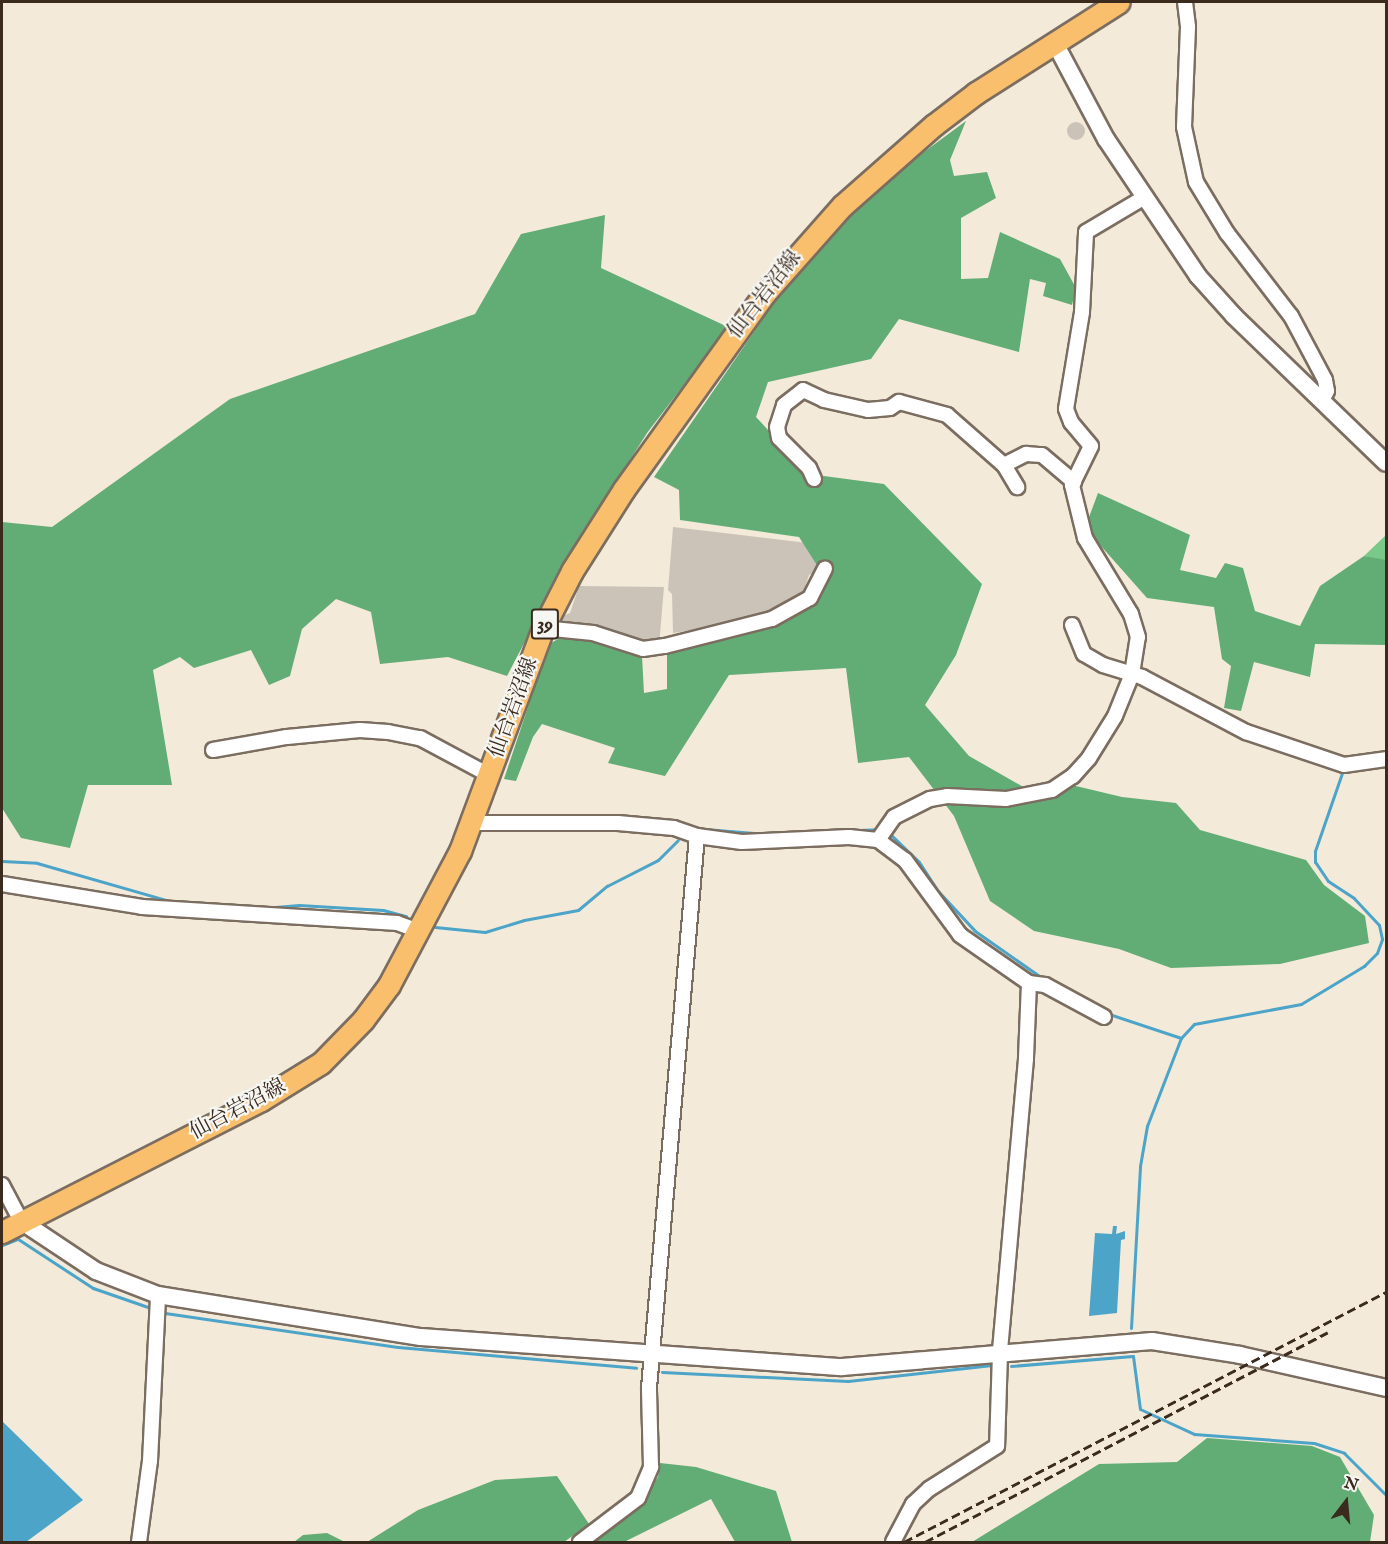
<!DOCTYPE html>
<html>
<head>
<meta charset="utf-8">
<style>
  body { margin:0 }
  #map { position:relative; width:1388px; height:1544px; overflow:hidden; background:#f3eada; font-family:"IM FELL English","Noto Serif JP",serif }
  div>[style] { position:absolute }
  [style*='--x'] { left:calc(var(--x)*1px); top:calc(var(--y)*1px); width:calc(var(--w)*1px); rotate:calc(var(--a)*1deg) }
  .industrial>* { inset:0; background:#cbc3b8 }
  .round { border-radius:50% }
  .green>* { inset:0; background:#79c989 }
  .forest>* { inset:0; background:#62ad75 }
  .water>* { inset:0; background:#4ca4c9 }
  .stream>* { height:3px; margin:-1.5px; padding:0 1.5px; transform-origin:1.5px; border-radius:1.5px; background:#4ca4c9 }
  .roads { filter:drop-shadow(2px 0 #7b6d60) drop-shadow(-2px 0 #7b6d60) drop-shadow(0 2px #7b6d60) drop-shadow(0 -2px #7b6d60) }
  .minor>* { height:14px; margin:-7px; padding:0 7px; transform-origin:7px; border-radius:7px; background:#fff }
  .tertiary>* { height:16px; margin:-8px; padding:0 8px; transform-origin:8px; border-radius:8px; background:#fff }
  .primary>* { height:21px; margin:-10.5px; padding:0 10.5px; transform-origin:10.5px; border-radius:10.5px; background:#f9bf6d }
  .rail>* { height:3px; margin-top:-1.5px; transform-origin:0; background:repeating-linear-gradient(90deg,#3b2a1e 0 9px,transparent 0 13.5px) }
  span { translate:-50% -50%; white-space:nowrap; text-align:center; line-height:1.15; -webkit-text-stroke:4.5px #f6f6f2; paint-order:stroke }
  .shield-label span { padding:2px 4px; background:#f6f6f2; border:2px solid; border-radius:4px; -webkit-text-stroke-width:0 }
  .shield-label { font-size:20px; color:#3b2a1e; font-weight:700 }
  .street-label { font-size:21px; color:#3b2a1e }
  .frame { position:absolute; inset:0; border:3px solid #3b2a1e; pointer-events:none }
  .north { position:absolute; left:1316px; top:1472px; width:60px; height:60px; -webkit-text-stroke:4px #f6f6f2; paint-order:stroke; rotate:16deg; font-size:16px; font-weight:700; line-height:24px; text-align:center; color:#3b2a1e }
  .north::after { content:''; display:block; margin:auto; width:21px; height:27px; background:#3b2a1e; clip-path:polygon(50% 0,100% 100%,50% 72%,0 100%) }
</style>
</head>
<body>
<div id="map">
  <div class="industrial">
    <i class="round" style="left:1067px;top:122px;width:18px;height:18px"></i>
    <i style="clip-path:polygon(673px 527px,824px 545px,817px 572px,809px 575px,802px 596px,755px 620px,673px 633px,672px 594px,668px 590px)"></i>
    <i style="clip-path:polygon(579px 586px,664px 587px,659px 646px,563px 626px,563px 616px,570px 613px)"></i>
  </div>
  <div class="green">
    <i style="clip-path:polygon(1386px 535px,1386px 561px,1364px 556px)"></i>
  </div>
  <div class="forest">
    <i style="clip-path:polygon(966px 121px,950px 160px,954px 176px,987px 172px,996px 198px,961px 218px,961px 279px,988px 278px,1000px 232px,1060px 259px,1076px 288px,1072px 305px,1043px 296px,1046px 283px,1030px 279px,1019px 352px,899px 319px,871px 359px,768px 382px,756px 417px,809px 474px,884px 484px,982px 584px,956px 655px,925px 705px,969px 756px,1034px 793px,1059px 782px,1122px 797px,1176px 803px,1200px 830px,1306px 860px,1324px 885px,1365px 916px,1369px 943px,1280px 964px,1171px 968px,1119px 949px,1034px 931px,990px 901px,954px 816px,909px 757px,858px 763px,846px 668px,729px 675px,665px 776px,608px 763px,615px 748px,542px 724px,533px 737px,516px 781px,504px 779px,549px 644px,571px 632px,611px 640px,642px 656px,644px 693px,667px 689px,667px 652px,773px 620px,827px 581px,799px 537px,680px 520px,679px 490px,654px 477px,776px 300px,871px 191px)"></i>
    <i style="clip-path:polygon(605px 215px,601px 268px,728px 327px,647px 433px,573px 550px,507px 676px,448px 657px,380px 664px,371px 612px,336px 599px,302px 629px,290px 676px,269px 685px,251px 650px,194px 668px,180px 657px,153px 670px,172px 785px,88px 785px,70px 848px,21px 838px,2px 808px,2px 522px,52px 527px,230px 399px,475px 314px,521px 234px)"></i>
    <i style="clip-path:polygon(1098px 493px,1190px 535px,1180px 570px,1216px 578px,1225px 563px,1243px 568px,1255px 611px,1300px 626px,1320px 586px,1364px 556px,1386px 560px,1386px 645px,1315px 644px,1310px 677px,1254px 662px,1241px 711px,1224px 708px,1231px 666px,1222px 659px,1214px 607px,1147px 598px,1085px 528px)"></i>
    <i style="clip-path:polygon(1207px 1438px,1312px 1446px,1340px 1457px,1374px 1515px,1370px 1542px,972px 1542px,1099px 1464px,1177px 1462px)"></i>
    <i style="clip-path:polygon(660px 1463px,696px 1467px,776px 1491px,792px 1542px,735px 1542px,711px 1499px,624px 1542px,587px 1542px,637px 1507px,658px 1477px)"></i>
    <i style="clip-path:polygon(557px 1476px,589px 1524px,564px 1542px,294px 1542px,303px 1535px,327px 1533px,345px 1542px,367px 1542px,418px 1510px,495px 1480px)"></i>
  </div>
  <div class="water">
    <i style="clip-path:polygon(1113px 1226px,1117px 1226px,1116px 1234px,1125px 1231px,1125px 1239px,1121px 1240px,1117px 1313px,1089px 1316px,1095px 1233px,1112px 1234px)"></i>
    <i style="clip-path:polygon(2px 1421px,83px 1500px,26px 1542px,2px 1542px)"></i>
  </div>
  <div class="stream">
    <i style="--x:1376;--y:754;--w:10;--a:-11"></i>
    <i style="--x:692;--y:828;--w:74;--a:4.6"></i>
    <i style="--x:838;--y:831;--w:44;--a:-2.6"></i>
    <i style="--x:888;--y:832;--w:43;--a:44.1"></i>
    <i style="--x:919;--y:862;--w:35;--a:57"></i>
    <i style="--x:938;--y:891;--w:54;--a:47.2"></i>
    <i style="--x:975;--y:931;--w:85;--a:35"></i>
    <i style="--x:2;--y:861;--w:35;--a:3"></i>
    <i style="--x:37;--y:863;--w:141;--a:16"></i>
    <i style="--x:264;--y:908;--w:35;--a:-5"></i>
    <i style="--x:299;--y:905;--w:84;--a:3.4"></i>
    <i style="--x:383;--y:910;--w:24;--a:15"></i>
    <i style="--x:435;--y:927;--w:50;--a:5.7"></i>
    <i style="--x:485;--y:932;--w:41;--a:-17.1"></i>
    <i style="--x:524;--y:920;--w:55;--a:-10.5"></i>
    <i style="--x:578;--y:910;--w:38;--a:-40"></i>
    <i style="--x:607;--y:886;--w:57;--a:-27"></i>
    <i style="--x:658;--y:860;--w:28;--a:-45"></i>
    <i style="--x:1109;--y:1014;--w:76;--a:18.4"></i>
    <i style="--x:2;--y:1245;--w:17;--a:-21"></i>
    <i style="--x:18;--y:1239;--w:90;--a:33.2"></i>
    <i style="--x:93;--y:1288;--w:58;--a:19.1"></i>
    <i style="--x:165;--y:1313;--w:235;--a:8.3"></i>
    <i style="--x:398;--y:1347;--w:239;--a:5"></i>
    <i style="--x:1131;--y:1328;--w:162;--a:-86.8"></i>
    <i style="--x:1140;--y:1166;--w:41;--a:-80.1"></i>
    <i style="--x:1147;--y:1126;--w:94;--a:-68.9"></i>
    <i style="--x:1181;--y:1038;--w:19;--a:-47"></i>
    <i style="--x:1194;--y:1024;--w:109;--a:-10.6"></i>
    <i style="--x:1301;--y:1004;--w:74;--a:-31.1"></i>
    <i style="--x:1364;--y:966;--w:18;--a:-45"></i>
    <i style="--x:1377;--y:953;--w:15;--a:-70"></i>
    <i style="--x:1382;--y:939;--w:14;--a:-102"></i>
    <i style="--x:1379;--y:925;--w:37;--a:-133"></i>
    <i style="--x:1354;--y:898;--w:31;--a:-147"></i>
    <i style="--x:1328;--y:881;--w:23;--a:-124"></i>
    <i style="--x:1315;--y:862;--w:11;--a:-90"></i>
    <i style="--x:1315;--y:851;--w:83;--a:-70.9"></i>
    <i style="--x:1011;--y:1366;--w:122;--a:-4.7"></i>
    <i style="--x:1133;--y:1356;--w:53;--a:82.5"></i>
    <i style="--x:1140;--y:1409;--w:60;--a:24.8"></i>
    <i style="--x:1194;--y:1434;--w:120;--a:4.3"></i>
    <i style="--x:1314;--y:1443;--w:32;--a:18"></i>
    <i style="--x:1344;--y:1453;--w:59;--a:45"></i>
    <i style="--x:662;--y:1372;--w:186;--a:2.8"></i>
    <i style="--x:848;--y:1381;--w:145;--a:-6.3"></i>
  </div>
  <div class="roads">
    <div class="minor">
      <i style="--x:1185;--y:2;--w:25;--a:83"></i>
      <i style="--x:1188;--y:27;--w:100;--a:92.3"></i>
      <i style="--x:1184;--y:127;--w:56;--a:77.7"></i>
      <i style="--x:1196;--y:182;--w:60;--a:58.7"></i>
      <i style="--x:1227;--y:233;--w:105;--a:52.4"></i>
      <i style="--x:1291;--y:316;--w:72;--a:62"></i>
      <i style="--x:1325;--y:380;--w:11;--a:80"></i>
      <i style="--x:1327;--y:391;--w:10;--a:119"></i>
      <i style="--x:1004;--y:465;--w:26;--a:59"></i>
      <i style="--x:814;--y:479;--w:12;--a:-114"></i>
      <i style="--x:809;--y:468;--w:42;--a:-135"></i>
      <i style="--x:779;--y:438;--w:11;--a:-100"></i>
      <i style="--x:777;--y:427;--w:23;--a:-72"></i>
      <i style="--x:784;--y:405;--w:24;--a:-38"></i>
      <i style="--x:803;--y:390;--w:23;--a:25"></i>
      <i style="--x:824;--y:400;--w:45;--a:12.8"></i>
      <i style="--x:868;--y:410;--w:22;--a:-5"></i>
      <i style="--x:890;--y:408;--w:11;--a:-34"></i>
      <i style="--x:899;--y:402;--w:50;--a:15.2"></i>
      <i style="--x:947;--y:415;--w:76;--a:41.3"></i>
      <i style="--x:1004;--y:465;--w:25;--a:-27"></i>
      <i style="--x:1026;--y:454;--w:16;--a:4"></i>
      <i style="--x:1042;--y:455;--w:42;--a:40.2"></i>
      <i style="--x:1072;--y:625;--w:31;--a:68"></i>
      <i style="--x:1084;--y:654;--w:22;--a:30"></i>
      <i style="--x:1103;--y:665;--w:41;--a:17.1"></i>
      <i style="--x:1142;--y:677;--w:118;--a:27.9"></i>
      <i style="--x:1246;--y:732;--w:103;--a:18.6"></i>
      <i style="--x:1344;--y:765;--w:42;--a:-8.1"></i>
      <i style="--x:543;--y:628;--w:50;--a:5.7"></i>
      <i style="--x:593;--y:633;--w:52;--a:17.7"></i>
      <i style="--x:643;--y:649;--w:22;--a:-8"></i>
      <i style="--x:665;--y:646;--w:110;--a:-14.2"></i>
      <i style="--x:772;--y:619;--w:43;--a:-28.9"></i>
      <i style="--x:810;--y:598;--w:33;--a:-63"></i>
      <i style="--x:213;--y:750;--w:75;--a:-10"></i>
      <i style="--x:287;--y:737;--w:73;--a:-5.5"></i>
      <i style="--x:360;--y:730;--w:28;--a:4"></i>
      <i style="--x:388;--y:732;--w:33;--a:11"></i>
      <i style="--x:420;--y:738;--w:78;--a:28.2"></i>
      <i style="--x:472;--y:823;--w:146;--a:0"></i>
      <i style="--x:618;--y:823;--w:56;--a:5.1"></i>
      <i style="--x:674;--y:828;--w:24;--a:19"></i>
      <i style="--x:697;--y:836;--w:45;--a:7.6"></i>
      <i style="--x:742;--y:842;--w:107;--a:-2.7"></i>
      <i style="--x:849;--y:837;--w:29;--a:6"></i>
      <i style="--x:878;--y:840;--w:34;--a:37"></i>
      <i style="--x:905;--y:860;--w:93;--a:53.7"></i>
      <i style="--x:960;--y:935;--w:84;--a:34.8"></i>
      <i style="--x:1029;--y:983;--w:76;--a:92.3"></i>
      <i style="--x:1026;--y:1059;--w:295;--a:95.1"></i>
      <i style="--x:1000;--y:1353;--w:93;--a:91.8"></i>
      <i style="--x:997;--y:1446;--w:80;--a:147.7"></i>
      <i style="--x:929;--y:1489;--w:22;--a:137"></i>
      <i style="--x:913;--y:1504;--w:43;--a:117.8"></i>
      <i style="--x:878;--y:840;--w:28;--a:-55"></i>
      <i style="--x:894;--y:817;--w:40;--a:-26.6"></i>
      <i style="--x:930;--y:799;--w:17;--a:-10"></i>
      <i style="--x:947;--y:796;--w:59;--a:2.9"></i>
      <i style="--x:1006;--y:799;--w:47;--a:-11.1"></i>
      <i style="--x:1052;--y:790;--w:25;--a:-34"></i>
      <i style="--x:1073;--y:776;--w:24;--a:-48"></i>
      <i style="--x:1089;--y:758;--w:49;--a:-58.2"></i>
      <i style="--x:1115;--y:716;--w:45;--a:-68"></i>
      <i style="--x:1132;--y:674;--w:37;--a:-81"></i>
      <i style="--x:1138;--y:637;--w:24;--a:-107"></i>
      <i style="--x:1131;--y:614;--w:89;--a:-121.2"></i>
      <i style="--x:1085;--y:538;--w:55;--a:-103.8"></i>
      <i style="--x:1072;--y:485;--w:43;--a:-64"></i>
      <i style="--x:1091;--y:446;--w:31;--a:-130"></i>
      <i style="--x:1071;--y:422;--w:14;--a:-111"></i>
      <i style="--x:1066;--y:409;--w:98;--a:-80.6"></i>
      <i style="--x:1082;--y:312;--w:80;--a:-87.1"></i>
      <i style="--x:1086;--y:232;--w:66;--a:-30.8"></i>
      <i style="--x:2;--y:884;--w:142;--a:9.3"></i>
      <i style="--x:142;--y:907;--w:256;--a:3.6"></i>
      <i style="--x:397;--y:923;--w:23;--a:20"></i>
      <i style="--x:1029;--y:983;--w:16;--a:7"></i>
      <i style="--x:1045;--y:985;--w:67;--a:28.5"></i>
      <i style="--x:2;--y:1185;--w:41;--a:62.2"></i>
      <i style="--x:139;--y:1542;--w:82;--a:-82.3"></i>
      <i style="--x:150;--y:1461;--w:166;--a:-87.2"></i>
      <i style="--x:580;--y:1542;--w:73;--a:-37.2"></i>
      <i style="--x:638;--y:1498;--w:34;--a:-67"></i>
      <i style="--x:651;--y:1467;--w:79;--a:-91.5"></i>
      <i style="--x:649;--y:1388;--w:554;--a:-85.03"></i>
    </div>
    <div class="tertiary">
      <i style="--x:1056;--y:45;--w:106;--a:62"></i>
      <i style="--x:1106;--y:139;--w:165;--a:56.1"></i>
      <i style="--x:1198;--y:276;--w:54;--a:48"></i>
      <i style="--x:1234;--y:316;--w:211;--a:44"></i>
      <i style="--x:21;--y:1221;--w:90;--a:33.7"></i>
      <i style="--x:96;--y:1271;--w:66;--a:21.2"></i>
      <i style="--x:158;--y:1295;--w:266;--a:9.1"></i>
      <i style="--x:421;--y:1337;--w:422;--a:4.1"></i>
      <i style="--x:842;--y:1367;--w:311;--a:-4.8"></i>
      <i style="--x:1152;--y:1341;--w:89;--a:9"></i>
      <i style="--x:1240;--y:1355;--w:150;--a:12.7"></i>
    </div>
    <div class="primary">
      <i style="--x:2;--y:1232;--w:291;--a:-27"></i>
      <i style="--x:261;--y:1100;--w:70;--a:-31.7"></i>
      <i style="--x:321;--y:1063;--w:60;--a:-45.7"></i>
      <i style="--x:363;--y:1020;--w:44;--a:-53.4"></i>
      <i style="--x:389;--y:985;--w:152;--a:-62.1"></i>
      <i style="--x:460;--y:851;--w:238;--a:-69.6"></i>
      <i style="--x:543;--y:628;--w:64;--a:-63"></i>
      <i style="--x:572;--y:571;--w:97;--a:-57.6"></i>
      <i style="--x:624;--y:489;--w:241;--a:-54.3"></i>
      <i style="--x:765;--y:293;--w:116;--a:-48.5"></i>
      <i style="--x:842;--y:206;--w:123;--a:-41.4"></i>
      <i style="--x:934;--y:125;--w:53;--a:-37.3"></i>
      <i style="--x:976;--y:93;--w:169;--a:-32.5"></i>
    </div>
  </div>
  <div class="rail">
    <i style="--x:904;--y:1542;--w:543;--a:-27.41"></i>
    <i style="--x:925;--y:1542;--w:454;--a:-27.5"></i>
  </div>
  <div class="shield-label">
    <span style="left:545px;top:624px">39</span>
  </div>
  <div class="street-label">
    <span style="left:765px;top:295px;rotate:-52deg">仙台岩沼線</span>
    <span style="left:514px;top:708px;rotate:-70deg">仙台岩沼線</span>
    <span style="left:238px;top:1110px;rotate:-28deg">仙台岩沼線</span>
  </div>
  <div class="frame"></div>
  <div class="north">N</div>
</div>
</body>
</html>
